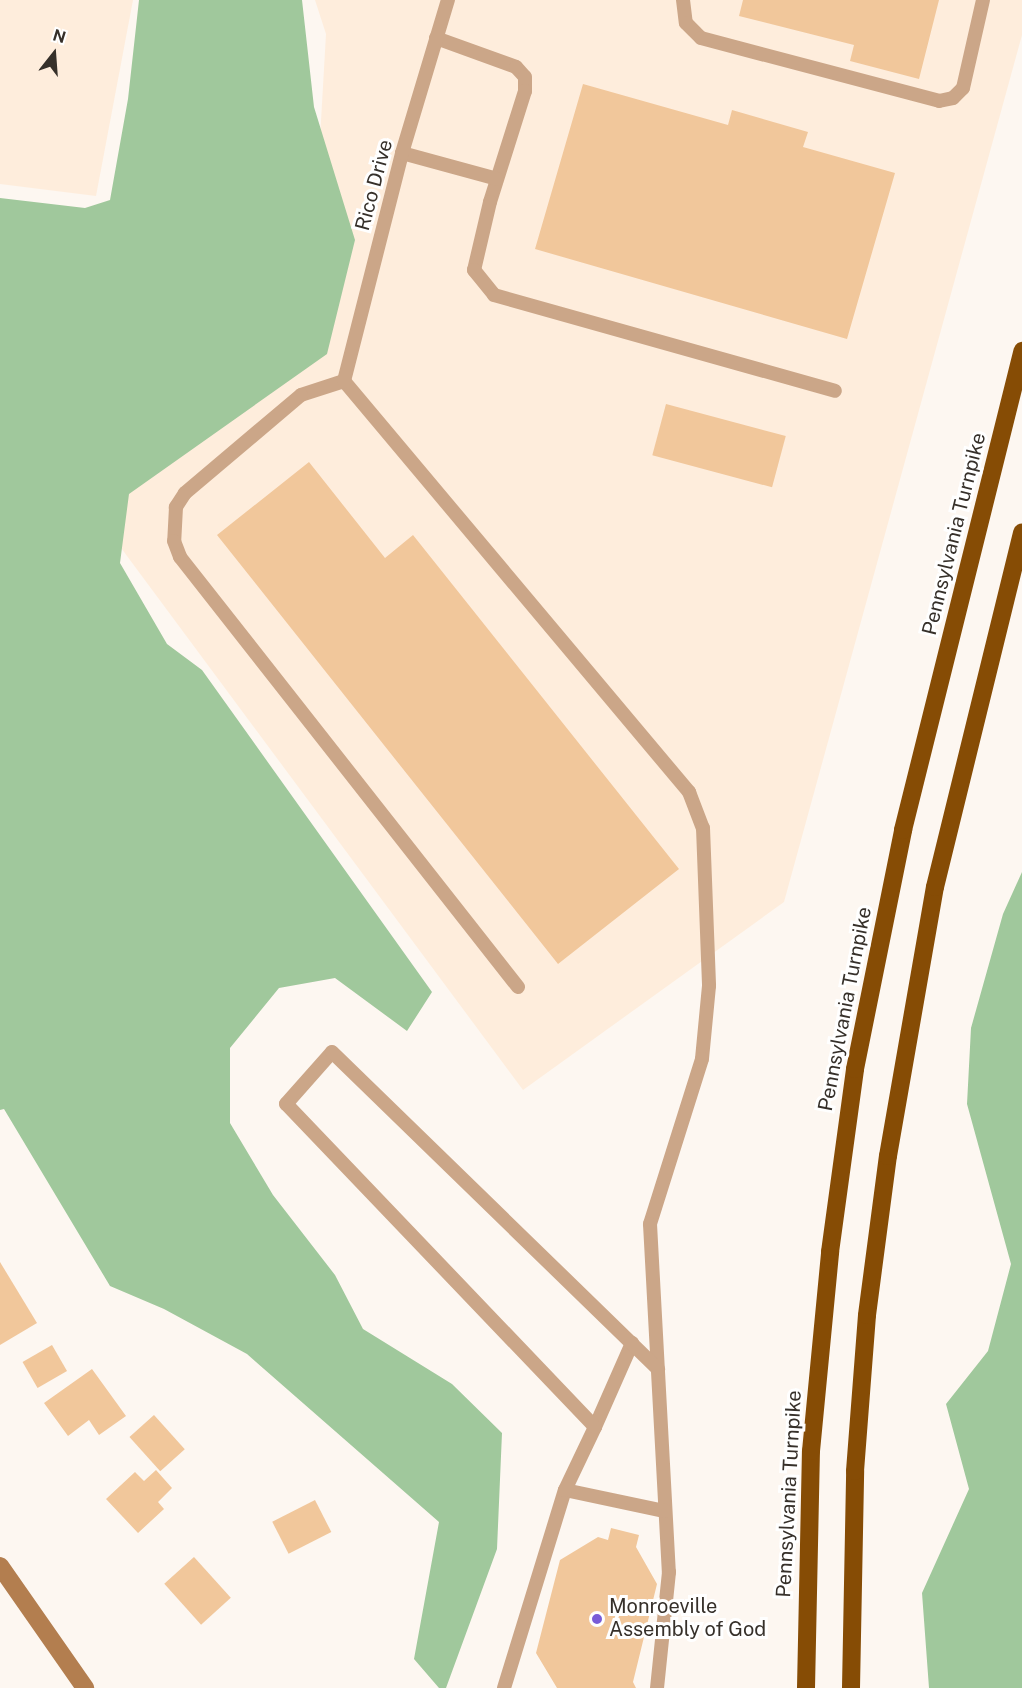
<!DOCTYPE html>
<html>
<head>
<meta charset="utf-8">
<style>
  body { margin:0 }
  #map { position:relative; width:1022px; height:1688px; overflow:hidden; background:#fdf7f1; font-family:"Public Sans",sans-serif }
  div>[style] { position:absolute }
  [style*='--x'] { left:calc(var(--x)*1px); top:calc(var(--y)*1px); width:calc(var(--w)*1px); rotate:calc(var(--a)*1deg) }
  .built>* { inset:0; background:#feeddc }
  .forest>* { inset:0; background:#a0c89c }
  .building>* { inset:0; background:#f1c79b; transform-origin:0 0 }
  .lane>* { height:14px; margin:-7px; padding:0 7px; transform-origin:7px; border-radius:7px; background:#cba688 }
  .secondary>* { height:18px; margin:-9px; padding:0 9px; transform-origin:9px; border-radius:9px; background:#b37e4f }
  .highway>* { height:18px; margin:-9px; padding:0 9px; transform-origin:9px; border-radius:9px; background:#864c05 }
  .dots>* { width:16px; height:16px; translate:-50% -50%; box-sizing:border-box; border:3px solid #fff; border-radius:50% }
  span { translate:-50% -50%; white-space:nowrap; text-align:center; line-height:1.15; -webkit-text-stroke:6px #fff; paint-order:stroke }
  .street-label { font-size:20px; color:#36302a }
  .poi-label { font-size:20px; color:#36302a }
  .left { translate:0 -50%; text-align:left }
  .north { position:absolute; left:24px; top:24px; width:60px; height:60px; -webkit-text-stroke:4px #fff; paint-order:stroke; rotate:17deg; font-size:16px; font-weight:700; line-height:24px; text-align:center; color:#36302a }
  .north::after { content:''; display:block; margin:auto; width:21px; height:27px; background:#36302a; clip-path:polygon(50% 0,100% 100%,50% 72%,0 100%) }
</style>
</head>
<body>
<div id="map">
  <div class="built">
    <i style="clip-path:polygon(0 0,133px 0,96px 196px,0 184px)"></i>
    <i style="clip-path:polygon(315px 0,1022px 0,1022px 35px,784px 902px,523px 1090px,87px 502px,310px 312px,326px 34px)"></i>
  </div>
  <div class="forest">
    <i style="clip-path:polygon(139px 0,302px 0,314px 107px,355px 240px,327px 354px,129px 494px,120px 563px,167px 644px,202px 670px,432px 992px,407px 1031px,335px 978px,279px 988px,230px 1048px,230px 1123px,273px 1195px,335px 1275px,363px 1329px,452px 1384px,502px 1433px,497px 1549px,446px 1688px,439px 1688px,414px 1659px,439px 1522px,247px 1354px,164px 1309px,110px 1286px,4px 1109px,0 1110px,0 198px,85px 208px,110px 200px,128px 99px)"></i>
    <i style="clip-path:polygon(1022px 872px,1022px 1688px,929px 1688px,922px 1593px,969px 1489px,946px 1404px,988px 1351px,1011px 1264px,967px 1104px,971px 1028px,1003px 914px)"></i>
  </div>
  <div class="building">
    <i style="clip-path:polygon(743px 0,939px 0,919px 79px,850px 61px,854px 45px,739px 16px)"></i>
    <i style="clip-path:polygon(583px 84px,728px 125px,732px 110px,808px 132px,803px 147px,895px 173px,847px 339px,535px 249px)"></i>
    <i style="left:666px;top:404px;width:124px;height:53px;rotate:15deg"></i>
    <i style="clip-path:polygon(309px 462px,385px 558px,413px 535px,679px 869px,558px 964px,217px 535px)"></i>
    <i style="clip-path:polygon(0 1262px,37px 1323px,0 1345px)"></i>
    <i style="left:52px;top:1345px;width:30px;height:34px;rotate:60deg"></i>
    <i style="clip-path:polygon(92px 1369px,126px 1416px,99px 1435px,89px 1420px,68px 1436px,44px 1403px)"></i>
    <i style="left:154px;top:1415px;width:46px;height:33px;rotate:48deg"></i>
    <i style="clip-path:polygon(156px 1470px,172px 1488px,158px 1502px,164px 1509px,138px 1533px,106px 1499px,135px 1472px,144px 1481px)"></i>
    <i style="left:315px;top:1500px;width:36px;height:48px;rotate:63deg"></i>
    <i style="clip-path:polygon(611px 1528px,639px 1535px,636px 1547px,657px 1584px,633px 1682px,636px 1688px,557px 1688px,536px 1653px,560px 1560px,598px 1537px,608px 1540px)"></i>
    <i style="left:194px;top:1557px;width:55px;height:40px;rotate:48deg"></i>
  </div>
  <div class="lane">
    <i style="--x:683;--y:0;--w:23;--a:83"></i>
    <i style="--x:686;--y:23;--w:21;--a:45"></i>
    <i style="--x:701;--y:38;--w:246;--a:14.8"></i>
    <i style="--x:939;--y:101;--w:14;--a:-12"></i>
    <i style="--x:953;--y:98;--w:14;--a:-45"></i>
    <i style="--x:963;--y:88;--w:90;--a:-77.2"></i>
    <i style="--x:436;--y:38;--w:85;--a:19.9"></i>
    <i style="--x:516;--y:67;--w:13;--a:48"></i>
    <i style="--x:525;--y:77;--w:14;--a:90"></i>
    <i style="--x:525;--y:91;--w:116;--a:107.5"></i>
    <i style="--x:490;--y:202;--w:70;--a:103.2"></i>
    <i style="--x:474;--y:270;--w:32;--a:51"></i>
    <i style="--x:494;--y:295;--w:354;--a:15.7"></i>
    <i style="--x:402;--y:153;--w:98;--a:15.3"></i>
    <i style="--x:344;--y:381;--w:537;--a:49.99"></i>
    <i style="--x:689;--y:792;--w:39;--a:69"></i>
    <i style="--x:703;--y:828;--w:158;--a:87.8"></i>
    <i style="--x:709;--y:986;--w:73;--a:95.5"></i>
    <i style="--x:702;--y:1059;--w:173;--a:107.5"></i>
    <i style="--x:650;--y:1224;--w:349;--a:86.9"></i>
    <i style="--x:669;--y:1572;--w:117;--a:95.9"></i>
    <i style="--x:344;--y:381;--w:45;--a:162"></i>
    <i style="--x:301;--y:395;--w:152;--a:139.8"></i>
    <i style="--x:185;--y:493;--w:17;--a:123"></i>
    <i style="--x:176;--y:507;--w:34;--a:93"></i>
    <i style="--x:174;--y:541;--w:17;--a:69"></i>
    <i style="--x:180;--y:557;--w:547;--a:51.83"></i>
    <i style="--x:344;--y:381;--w:235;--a:-75.7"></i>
    <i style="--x:402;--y:153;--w:160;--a:-73.3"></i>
    <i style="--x:595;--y:1427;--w:92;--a:-66.2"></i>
    <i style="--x:565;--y:1490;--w:102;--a:11.9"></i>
    <i style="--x:504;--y:1688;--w:207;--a:-72.9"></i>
    <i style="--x:565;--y:1490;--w:70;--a:-64.5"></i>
    <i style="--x:595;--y:1427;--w:447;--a:-133.7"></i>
    <i style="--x:286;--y:1104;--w:69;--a:-48.5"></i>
    <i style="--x:332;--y:1052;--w:455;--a:44.2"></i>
  </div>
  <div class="secondary">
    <i style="--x:0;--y:1566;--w:149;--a:55.1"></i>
  </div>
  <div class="highway">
    <i style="--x:806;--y:1688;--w:237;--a:-88.8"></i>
    <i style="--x:811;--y:1451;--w:200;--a:-84.5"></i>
    <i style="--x:830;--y:1252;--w:185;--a:-82.2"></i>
    <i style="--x:855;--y:1069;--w:244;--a:-78.6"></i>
    <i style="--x:903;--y:830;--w:494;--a:-76"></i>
    <i style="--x:851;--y:1688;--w:217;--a:-88.9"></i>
    <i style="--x:855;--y:1471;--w:156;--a:-85.6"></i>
    <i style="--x:867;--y:1315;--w:160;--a:-82.5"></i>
    <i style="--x:888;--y:1156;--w:273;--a:-80.1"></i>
    <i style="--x:935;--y:887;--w:365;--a:-76.2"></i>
  </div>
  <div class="dots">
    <i style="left:597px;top:1619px;background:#795cd7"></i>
  </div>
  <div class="street-label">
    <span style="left:374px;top:185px;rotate:-75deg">Rico Drive</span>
    <span style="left:954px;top:534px;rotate:-76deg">Pennsylvania Turnpike</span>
    <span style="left:845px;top:1009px;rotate:-79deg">Pennsylvania Turnpike</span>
    <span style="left:789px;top:1494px;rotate:-87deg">Pennsylvania Turnpike</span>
  </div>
  <div class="poi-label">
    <span class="left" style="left:609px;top:1618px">Monroeville<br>Assembly of God</span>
  </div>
  <div class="north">N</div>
</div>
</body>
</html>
